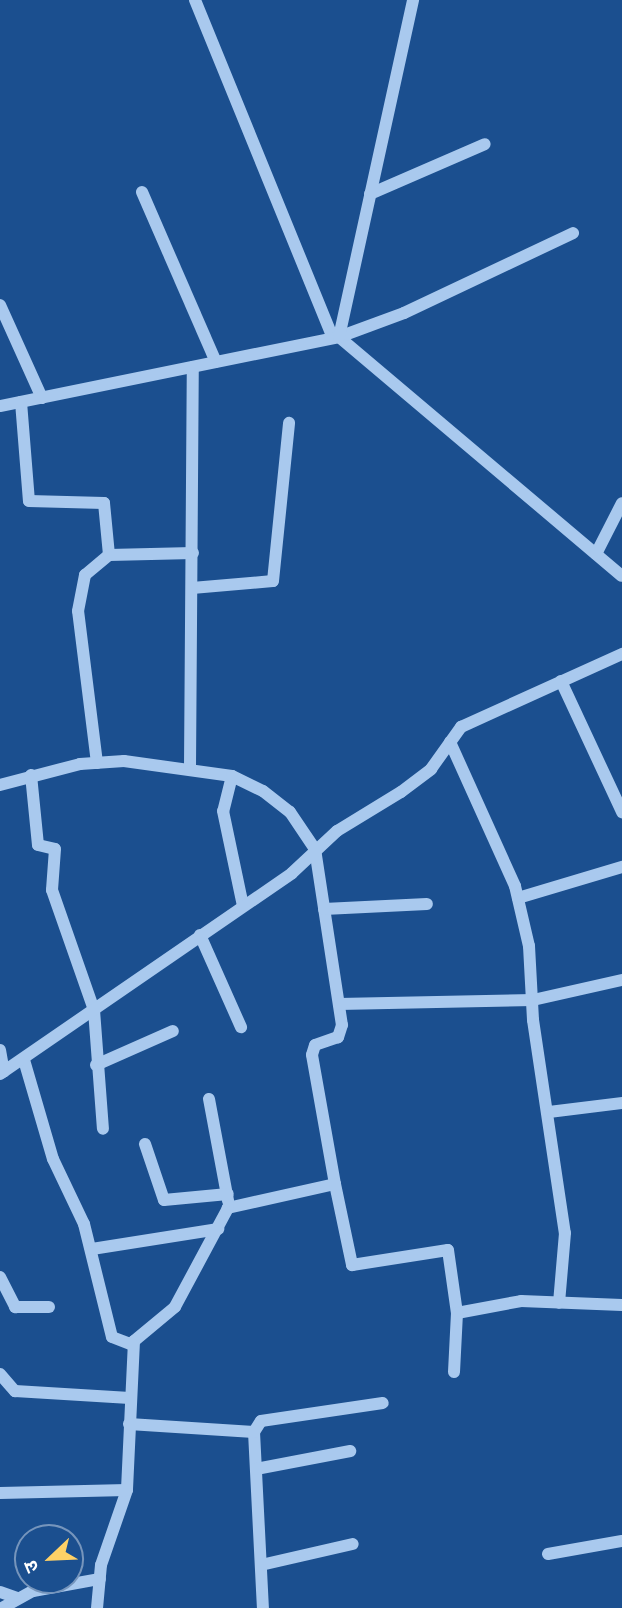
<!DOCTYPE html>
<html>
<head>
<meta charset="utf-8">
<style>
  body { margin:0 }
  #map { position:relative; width:622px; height:1608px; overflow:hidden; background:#1b4f8f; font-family:"Fira Sans Condensed","Noto Sans Devanagari",sans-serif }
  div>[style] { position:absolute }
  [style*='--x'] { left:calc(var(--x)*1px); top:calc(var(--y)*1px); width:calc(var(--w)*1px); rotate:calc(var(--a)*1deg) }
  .minor>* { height:12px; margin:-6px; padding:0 6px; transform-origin:6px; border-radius:6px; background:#a9c9ee }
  span { translate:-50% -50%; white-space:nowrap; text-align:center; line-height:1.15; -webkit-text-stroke:5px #1b4f8f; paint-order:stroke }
  .north { position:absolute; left:14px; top:1524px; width:70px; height:70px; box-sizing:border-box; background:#1b4f8f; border:2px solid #7695bc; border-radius:50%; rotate:247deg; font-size:19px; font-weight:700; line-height:28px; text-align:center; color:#fff }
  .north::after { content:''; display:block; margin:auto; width:24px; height:32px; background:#ffd166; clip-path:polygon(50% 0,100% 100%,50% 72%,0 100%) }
</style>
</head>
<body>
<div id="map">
  <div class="minor">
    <i style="--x:195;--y:0;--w:365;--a:67.8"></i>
    <i style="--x:142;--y:192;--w:185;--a:66.5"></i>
    <i style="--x:370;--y:194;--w:125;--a:-23.5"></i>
    <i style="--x:0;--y:305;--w:102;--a:65.7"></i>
    <i style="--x:339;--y:337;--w:370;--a:40.2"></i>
    <i style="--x:339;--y:337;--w:69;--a:-20.3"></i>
    <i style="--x:404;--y:313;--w:187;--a:-25.3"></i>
    <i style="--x:21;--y:402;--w:99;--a:85.4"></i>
    <i style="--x:29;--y:501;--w:75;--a:1.5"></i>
    <i style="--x:104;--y:503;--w:52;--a:84.5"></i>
    <i style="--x:0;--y:406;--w:346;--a:-11.5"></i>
    <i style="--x:339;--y:337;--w:345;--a:-77.6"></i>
    <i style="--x:596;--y:554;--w:57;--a:-63"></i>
    <i style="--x:192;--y:588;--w:81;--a:-4.9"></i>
    <i style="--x:273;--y:581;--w:159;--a:-84.2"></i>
    <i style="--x:561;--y:681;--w:145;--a:65"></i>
    <i style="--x:450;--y:742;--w:158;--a:65.7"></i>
    <i style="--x:515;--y:886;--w:62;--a:76.9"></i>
    <i style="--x:529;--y:946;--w:74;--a:86.9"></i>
    <i style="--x:533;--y:1020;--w:215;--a:81.5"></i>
    <i style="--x:565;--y:1233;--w:70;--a:94.9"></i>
    <i style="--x:97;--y:763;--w:153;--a:-97.1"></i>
    <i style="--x:78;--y:611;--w:37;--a:-79"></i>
    <i style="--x:85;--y:575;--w:31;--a:-40"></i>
    <i style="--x:109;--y:555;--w:84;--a:-1.4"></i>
    <i style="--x:190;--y:768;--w:401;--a:-89.6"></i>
    <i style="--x:31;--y:775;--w:70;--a:84.3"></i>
    <i style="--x:38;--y:845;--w:17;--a:13"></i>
    <i style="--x:55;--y:849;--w:41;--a:94.2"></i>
    <i style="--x:52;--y:890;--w:127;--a:70.7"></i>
    <i style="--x:94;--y:1010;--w:119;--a:85.7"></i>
    <i style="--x:232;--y:776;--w:36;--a:104"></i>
    <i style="--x:223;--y:811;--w:97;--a:78.1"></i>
    <i style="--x:0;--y:785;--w:83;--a:-14.7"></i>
    <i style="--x:80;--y:764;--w:44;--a:-3.9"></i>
    <i style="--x:124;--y:761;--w:109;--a:7.9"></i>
    <i style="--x:232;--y:776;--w:34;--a:26"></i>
    <i style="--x:263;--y:791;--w:34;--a:38"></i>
    <i style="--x:290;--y:812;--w:45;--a:56"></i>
    <i style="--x:315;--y:849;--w:178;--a:81.3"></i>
    <i style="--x:342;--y:1025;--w:13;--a:108"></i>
    <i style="--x:338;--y:1037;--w:24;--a:161"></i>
    <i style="--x:315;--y:1045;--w:10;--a:107"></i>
    <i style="--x:312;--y:1055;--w:131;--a:79.9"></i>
    <i style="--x:335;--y:1184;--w:110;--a:167.4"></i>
    <i style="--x:228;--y:1208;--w:112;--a:118.2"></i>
    <i style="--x:175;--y:1307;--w:53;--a:140.3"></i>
    <i style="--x:134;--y:1341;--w:149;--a:92.7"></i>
    <i style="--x:127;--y:1490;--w:79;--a:109.1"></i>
    <i style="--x:101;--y:1565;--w:43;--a:95.3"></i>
    <i style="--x:518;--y:898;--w:109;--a:-16.6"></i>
    <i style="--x:324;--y:909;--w:103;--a:-2.8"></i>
    <i style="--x:200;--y:935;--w:101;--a:66"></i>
    <i style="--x:339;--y:1004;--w:194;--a:-1.2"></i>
    <i style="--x:533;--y:1000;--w:91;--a:-12.7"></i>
    <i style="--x:0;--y:1050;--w:22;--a:80"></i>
    <i style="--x:24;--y:1060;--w:103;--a:73.7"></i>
    <i style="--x:53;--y:1159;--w:72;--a:64.5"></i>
    <i style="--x:84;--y:1224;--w:116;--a:76.1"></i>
    <i style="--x:112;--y:1337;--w:22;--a:21"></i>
    <i style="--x:96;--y:1065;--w:84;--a:-23.8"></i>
    <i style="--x:0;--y:1074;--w:354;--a:-34.5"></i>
    <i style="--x:292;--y:873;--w:62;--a:-43"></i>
    <i style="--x:337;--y:831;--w:75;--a:-31.4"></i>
    <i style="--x:401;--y:792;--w:38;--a:-37"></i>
    <i style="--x:431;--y:769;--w:52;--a:-54.5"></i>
    <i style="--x:461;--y:727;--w:177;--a:-24.4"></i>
    <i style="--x:209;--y:1099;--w:104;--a:79.4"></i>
    <i style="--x:549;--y:1112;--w:74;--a:-7"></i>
    <i style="--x:145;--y:1144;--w:59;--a:71.3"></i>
    <i style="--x:164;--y:1200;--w:64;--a:-5.4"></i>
    <i style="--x:335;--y:1184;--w:83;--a:78.1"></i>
    <i style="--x:352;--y:1265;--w:97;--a:-8.9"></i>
    <i style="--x:448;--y:1250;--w:64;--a:81.9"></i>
    <i style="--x:457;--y:1313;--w:65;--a:-10.6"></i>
    <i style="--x:521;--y:1301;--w:101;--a:2.3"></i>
    <i style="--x:92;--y:1249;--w:128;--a:-9"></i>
    <i style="--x:0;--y:1277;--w:34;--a:63"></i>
    <i style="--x:15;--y:1307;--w:34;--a:0"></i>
    <i style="--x:454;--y:1372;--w:59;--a:-87.1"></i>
    <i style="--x:0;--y:1374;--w:23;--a:49"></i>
    <i style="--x:15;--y:1391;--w:115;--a:3.5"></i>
    <i style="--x:129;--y:1424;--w:125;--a:3.7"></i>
    <i style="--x:254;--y:1432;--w:176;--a:87.1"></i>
    <i style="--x:254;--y:1432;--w:13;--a:-58"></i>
    <i style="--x:261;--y:1421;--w:123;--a:-8.4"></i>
    <i style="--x:256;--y:1469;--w:96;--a:-10.8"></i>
    <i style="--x:0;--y:1493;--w:127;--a:-1.4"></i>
    <i style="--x:548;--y:1554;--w:75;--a:-10"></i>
    <i style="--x:261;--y:1565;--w:94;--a:-12.9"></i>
    <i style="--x:0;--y:1592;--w:18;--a:19"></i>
    <i style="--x:2;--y:1608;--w:35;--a:-29"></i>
    <i style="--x:33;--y:1591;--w:68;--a:-10.2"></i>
  </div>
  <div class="north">उ</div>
</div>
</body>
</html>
